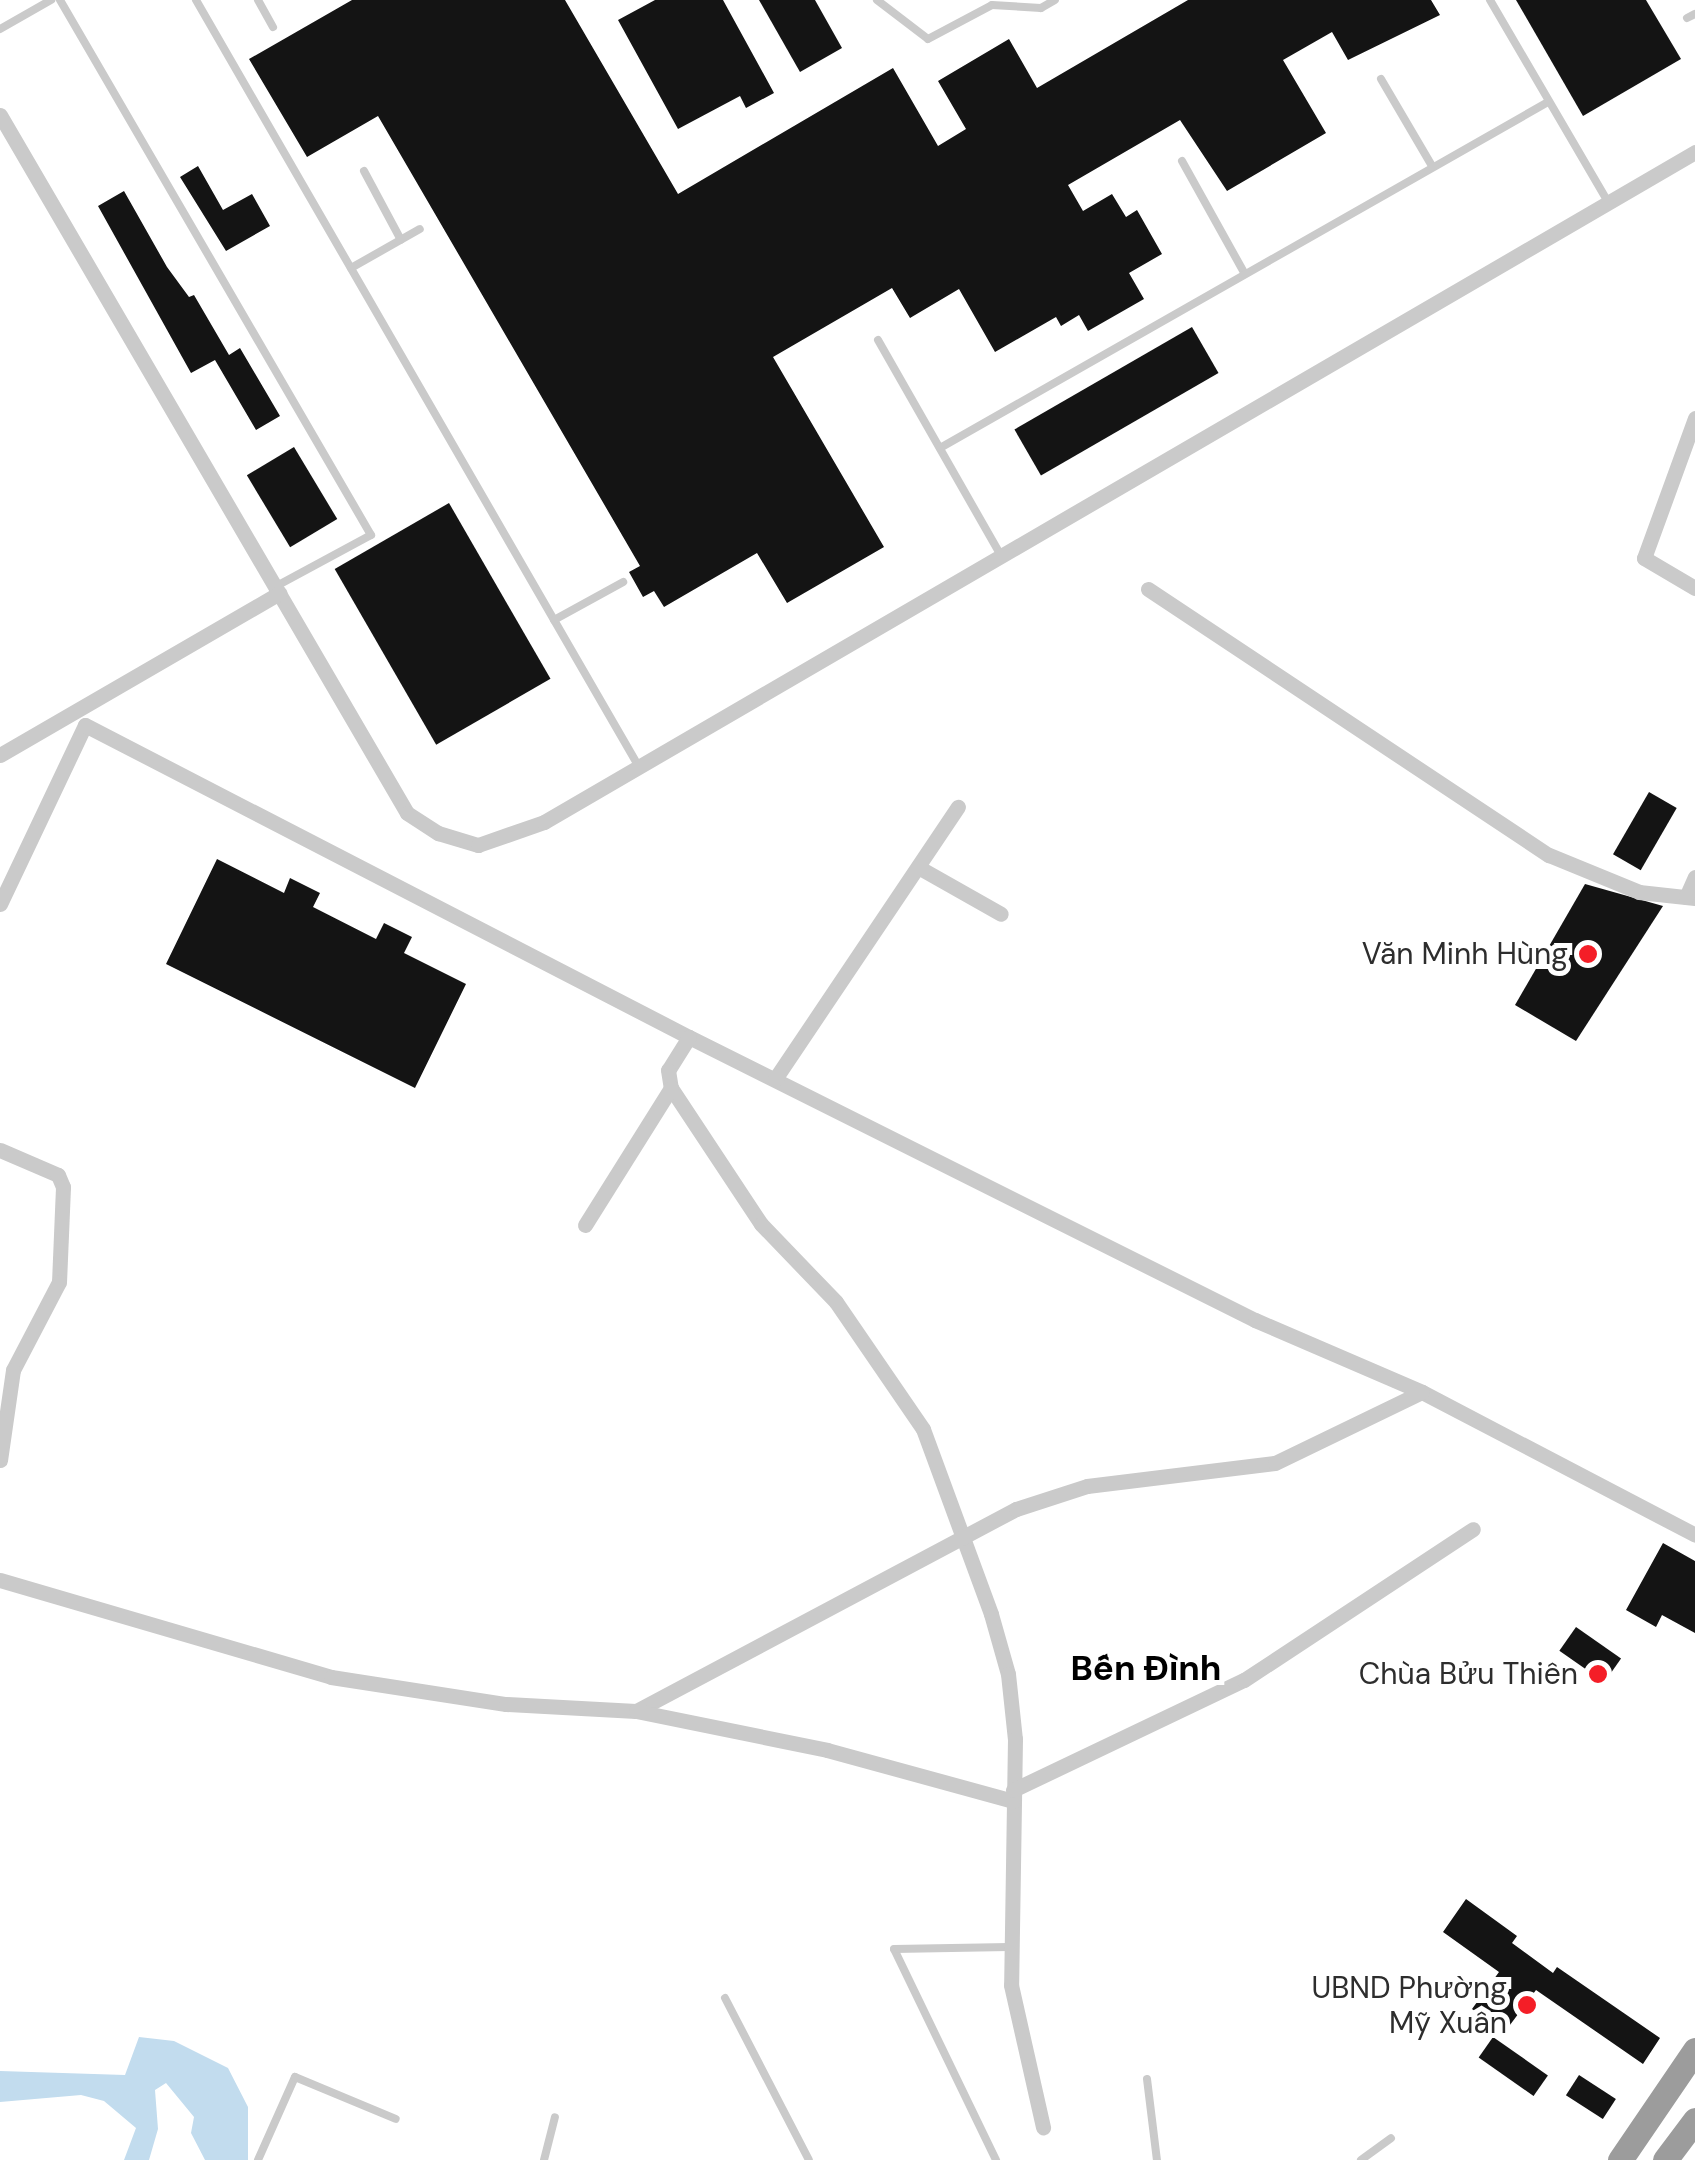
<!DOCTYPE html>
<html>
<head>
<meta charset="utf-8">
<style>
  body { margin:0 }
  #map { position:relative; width:1695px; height:2160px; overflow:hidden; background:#fff; font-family:"DM Sans",sans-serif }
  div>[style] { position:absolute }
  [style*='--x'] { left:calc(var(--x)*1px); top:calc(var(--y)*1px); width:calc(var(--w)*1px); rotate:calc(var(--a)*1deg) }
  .water>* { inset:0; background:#c2dcee }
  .building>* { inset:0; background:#141414; transform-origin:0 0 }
  .service>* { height:8px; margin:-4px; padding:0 4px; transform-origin:4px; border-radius:4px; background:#cacaca }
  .minor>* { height:15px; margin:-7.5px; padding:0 7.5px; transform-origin:7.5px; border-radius:7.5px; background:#cacaca }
  .trunk>* { height:25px; margin:-12.5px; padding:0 12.5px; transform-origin:12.5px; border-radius:12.5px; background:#9c9c9c }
  .dots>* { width:28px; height:28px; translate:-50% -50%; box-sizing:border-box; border:5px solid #fff; border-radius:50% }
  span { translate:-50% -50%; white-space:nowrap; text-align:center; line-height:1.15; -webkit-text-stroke:10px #fff; paint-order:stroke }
  .poi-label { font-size:30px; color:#2d2d2d }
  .right { translate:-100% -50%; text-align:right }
  .quarter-label { font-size:35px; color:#000; font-weight:700 }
</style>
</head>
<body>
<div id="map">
  <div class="water">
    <i style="clip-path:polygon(139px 2037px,174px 2041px,228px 2068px,248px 2107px,248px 2160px,205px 2160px,191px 2133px,194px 2117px,166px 2083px,155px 2090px,158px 2129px,149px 2160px,124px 2160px,136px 2128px,104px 2101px,81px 2095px,0 2102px,0 2071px,125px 2075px)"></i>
  </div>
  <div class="building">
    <i style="clip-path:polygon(352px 0,565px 0,678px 194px,893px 68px,938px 146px,966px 129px,938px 81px,1009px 39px,1037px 88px,1188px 0,1431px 0,1440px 15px,1348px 60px,1332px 32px,1283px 60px,1326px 133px,1227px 191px,1180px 120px,1068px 185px,1083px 211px,1112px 194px,1126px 217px,1137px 210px,1162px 254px,1129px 273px,1144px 299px,1088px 331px,1079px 315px,1061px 326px,1056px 317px,995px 352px,959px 289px,910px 318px,892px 288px,773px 357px,884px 547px,787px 603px,757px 553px,664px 607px,654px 591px,643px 597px,629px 572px,640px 566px,378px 116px,307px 157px,249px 59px)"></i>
    <i style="clip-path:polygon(655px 0,723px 0,774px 93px,746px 108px,740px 96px,678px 129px,618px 20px)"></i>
    <i style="clip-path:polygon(759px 0,815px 0,842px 48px,800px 72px)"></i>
    <i style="clip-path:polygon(1516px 0,1646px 0,1681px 59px,1583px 116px)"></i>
    <i style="clip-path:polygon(198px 166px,223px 210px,252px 194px,270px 226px,226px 251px,180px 177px)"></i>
    <i style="clip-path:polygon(124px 191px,167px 267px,189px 297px,194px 295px,229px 355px,240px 348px,280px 416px,256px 430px,215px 360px,191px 373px,98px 206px)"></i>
    <i style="left:1192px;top:327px;width:53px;height:205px;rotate:60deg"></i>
    <i style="left:294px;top:447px;width:84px;height:55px;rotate:59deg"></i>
    <i style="left:449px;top:503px;width:203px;height:132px;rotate:60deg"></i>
    <i style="left:1649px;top:792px;width:32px;height:72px;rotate:30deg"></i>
    <i style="clip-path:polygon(217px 859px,284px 893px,290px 878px,320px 893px,313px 907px,376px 939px,384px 923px,412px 937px,404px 953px,466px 984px,415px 1088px,166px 964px)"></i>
    <i style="clip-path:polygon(1585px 884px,1663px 906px,1576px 1041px,1515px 1005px)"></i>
    <i style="clip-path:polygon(1663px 1543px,1695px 1561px,1695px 1633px,1662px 1615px,1656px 1627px,1626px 1610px)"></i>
    <i style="left:1576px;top:1627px;width:55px;height:29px;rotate:35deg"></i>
    <i style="clip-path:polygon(1466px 1899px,1517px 1936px,1512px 1943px,1553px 1973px,1557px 1967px,1660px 2038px,1643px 2064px,1536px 1990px,1504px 2033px,1472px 2009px,1499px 1972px,1443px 1932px)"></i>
    <i style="left:1493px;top:2037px;width:67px;height:25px;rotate:35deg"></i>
    <i style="left:1579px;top:2075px;width:44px;height:24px;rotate:33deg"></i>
  </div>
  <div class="service">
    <i style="--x:60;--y:0;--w:619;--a:59.83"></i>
    <i style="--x:371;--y:535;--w:109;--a:151.6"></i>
    <i style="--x:196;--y:0;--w:886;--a:59.99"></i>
    <i style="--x:258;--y:0;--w:31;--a:61"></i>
    <i style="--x:877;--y:0;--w:64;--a:37.4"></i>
    <i style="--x:928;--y:39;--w:72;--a:-28"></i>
    <i style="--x:992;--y:5;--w:49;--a:3.5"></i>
    <i style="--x:1041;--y:8;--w:16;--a:-30"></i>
    <i style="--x:1490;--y:0;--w:234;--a:59.7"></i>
    <i style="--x:1687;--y:18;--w:9;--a:-27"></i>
    <i style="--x:0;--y:29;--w:59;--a:-29.6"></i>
    <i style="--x:1381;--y:79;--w:101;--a:59.6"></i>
    <i style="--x:1182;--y:161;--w:129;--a:60.9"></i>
    <i style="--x:364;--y:171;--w:78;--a:61.8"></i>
    <i style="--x:351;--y:268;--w:79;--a:-29.5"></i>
    <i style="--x:878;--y:340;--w:249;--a:60.3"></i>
    <i style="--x:940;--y:448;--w:700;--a:-29.64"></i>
    <i style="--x:554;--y:620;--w:79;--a:-28.8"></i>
    <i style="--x:725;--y:1998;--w:182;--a:62.6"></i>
    <i style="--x:1147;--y:2079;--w:82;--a:83"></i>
    <i style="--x:258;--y:2160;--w:91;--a:-66"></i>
    <i style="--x:295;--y:2077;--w:109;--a:22.6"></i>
    <i style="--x:544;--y:2160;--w:44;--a:-75.7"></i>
    <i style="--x:996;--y:2160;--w:234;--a:-115.8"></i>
    <i style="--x:894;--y:1949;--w:115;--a:-1"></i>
    <i style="--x:1361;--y:2160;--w:37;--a:-36"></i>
  </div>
  <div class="minor">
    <i style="--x:0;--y:115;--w:808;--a:59.75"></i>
    <i style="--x:407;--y:813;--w:37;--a:33"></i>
    <i style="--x:438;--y:833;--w:42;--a:16.7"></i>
    <i style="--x:478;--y:845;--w:70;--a:-19.2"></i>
    <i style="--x:544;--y:822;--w:1332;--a:-30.2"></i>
    <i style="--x:1695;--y:418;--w:149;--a:110"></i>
    <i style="--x:1644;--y:558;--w:59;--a:30.5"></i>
    <i style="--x:1148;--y:589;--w:481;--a:33.6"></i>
    <i style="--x:1549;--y:855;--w:97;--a:22.3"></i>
    <i style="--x:1639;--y:892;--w:56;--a:6.1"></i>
    <i style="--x:0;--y:755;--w:323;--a:-30.1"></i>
    <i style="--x:918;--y:867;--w:95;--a:29.5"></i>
    <i style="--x:1686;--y:897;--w:22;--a:-66"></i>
    <i style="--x:0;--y:904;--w:198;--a:-64.6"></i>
    <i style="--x:85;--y:725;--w:680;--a:27.32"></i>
    <i style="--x:689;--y:1037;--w:633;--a:26.57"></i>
    <i style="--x:1255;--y:1320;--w:182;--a:23.3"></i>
    <i style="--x:1422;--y:1392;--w:308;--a:27.6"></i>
    <i style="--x:689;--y:1037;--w:39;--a:122"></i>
    <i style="--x:668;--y:1070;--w:18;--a:81"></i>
    <i style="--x:671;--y:1088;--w:163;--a:56.5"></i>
    <i style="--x:761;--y:1224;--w:108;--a:46.1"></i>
    <i style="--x:836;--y:1302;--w:154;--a:55.6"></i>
    <i style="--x:923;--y:1429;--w:197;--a:69.8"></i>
    <i style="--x:991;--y:1614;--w:62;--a:74.2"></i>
    <i style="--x:1008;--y:1674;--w:65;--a:83.9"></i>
    <i style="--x:1015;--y:1739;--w:246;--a:90.9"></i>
    <i style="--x:1011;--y:1985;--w:146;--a:77.3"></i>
    <i style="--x:775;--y:1079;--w:328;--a:-56.1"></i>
    <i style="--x:0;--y:1150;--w:63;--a:23.3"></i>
    <i style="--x:58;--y:1175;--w:13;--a:67"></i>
    <i style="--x:63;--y:1187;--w:95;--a:92.4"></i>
    <i style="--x:59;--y:1282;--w:99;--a:117.6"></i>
    <i style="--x:13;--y:1370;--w:91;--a:98.2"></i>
    <i style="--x:585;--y:1225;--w:162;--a:-57.9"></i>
    <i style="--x:0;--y:1580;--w:345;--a:16.3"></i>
    <i style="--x:331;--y:1677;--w:177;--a:8.8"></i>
    <i style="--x:506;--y:1704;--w:130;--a:3.1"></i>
    <i style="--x:636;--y:1711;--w:430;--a:-28"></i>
    <i style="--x:1016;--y:1509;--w:75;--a:-17.9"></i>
    <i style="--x:1087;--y:1486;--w:189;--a:-7"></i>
    <i style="--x:1275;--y:1463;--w:163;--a:-25.8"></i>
    <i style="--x:636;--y:1711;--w:195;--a:11.5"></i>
    <i style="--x:827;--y:1750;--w:193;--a:15.3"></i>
    <i style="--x:1013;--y:1790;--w:256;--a:-25.5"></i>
    <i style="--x:1244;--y:1680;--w:274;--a:-33.4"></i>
  </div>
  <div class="trunk">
    <i style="--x:1620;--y:2160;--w:133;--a:-55.7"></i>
    <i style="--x:1665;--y:2160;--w:50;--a:-53.1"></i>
  </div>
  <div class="dots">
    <i style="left:1588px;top:954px;background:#f41e27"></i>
    <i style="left:1598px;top:1674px;background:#f41e27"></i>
    <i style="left:1527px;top:2005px;background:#f41e27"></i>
  </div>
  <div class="poi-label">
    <span class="right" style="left:1568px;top:954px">Văn Minh Hùng</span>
    <span class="right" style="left:1578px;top:1674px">Chùa Bửu Thiên</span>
    <span class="right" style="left:1507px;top:2005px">UBND Phường<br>Mỹ Xuân</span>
  </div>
  <div class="quarter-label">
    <span style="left:1146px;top:1668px">Bến Đình</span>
  </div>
</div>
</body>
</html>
